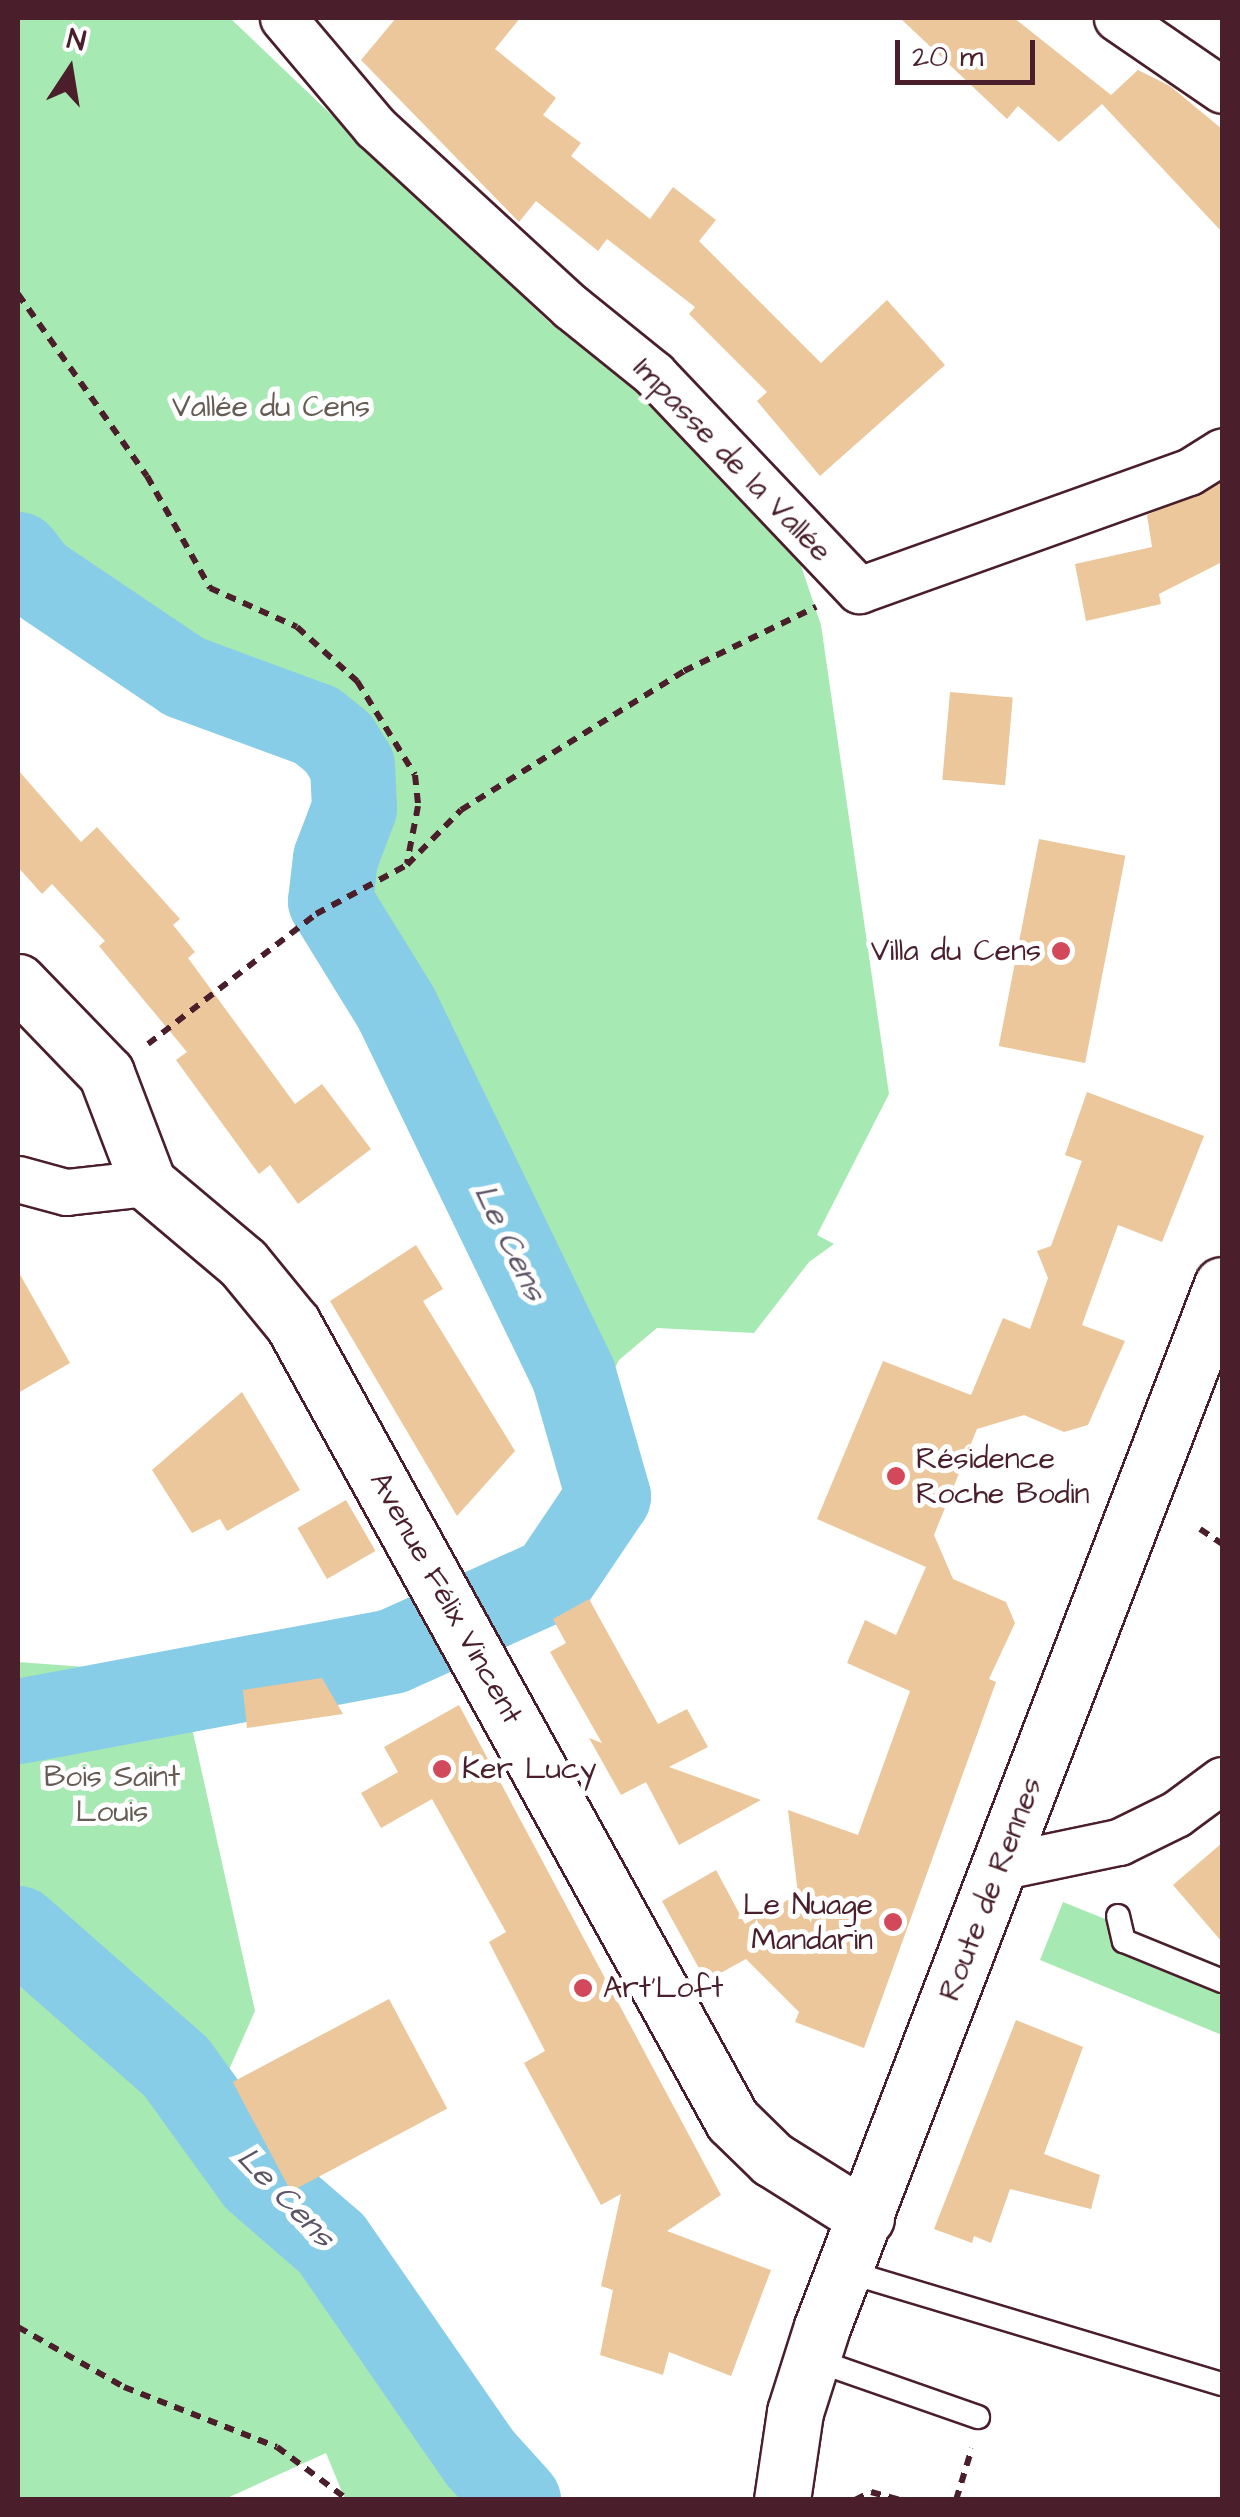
<!DOCTYPE html>
<html>
<head>
<meta charset="utf-8">
<style>
  body { margin:0 }
  #map { position:relative; width:1240px; height:2517px; overflow:hidden; background:#fff; font-family:"Architects Daughter",sans-serif }
  div>[style] { position:absolute }
  [style*='--x'] { left:calc(var(--x)*1px); top:calc(var(--y)*1px); width:calc(var(--w)*1px); rotate:calc(var(--a)*1deg) }
  .green>* { inset:0; background:#a7e9b2 }
  .river>* { height:85px; margin:-42.5px; padding:0 42.5px; transform-origin:42.5px; border-radius:42.5px; background:#87cde8 }
  .building>* { inset:0; background:#ebc79b; transform-origin:0 0 }
  .path>* { height:6px; margin-top:-3px; transform-origin:0; background:repeating-linear-gradient(90deg,#4a1f2b 0 10px,transparent 0 18px) }
  .roads { filter:drop-shadow(2px 0 #4a1f2b) drop-shadow(-2px 0 #4a1f2b) drop-shadow(0 2px #4a1f2b) drop-shadow(0 -2px #4a1f2b) }
  .service>* { height:22px; margin:-11px; padding:0 11px; transform-origin:11px; border-radius:11px; background:#fff }
  .minor>* { height:45px; margin:-22.5px; padding:0 22.5px; transform-origin:22.5px; border-radius:22.5px; background:#fff }
  .tertiary>* { height:55px; margin:-27.5px; padding:0 27.5px; transform-origin:27.5px; border-radius:27.5px; background:#fff }
  .primary>* { height:55px; margin:-27.5px; padding:0 27.5px; transform-origin:27.5px; border-radius:27.5px; background:#fff }
  .dots>* { width:28px; height:28px; translate:-50% -50%; box-sizing:border-box; border:5px solid #fff; border-radius:50% }
  span { translate:-50% -50%; white-space:nowrap; text-align:center; line-height:1.15; -webkit-text-stroke:10px #fff; paint-order:stroke }
  .park-label { font-size:30px; color:#665c54 }
  .street-label { font-size:30px; color:#4a1f2b }
  .poi-label { font-size:30px; color:#4a1f2b }
  .right { translate:-100% -50%; text-align:right }
  .left { translate:0 -50%; text-align:left }
  .water-label { font-size:32px; color:#5c5364; font-style:italic }
  .frame { position:absolute; inset:0; border:20px solid #4a1f2b; pointer-events:none }
  .north { position:absolute; left:20px; top:20px; width:100px; height:100px; -webkit-text-stroke:8px #fff; paint-order:stroke; rotate:12deg; font-size:28px; font-weight:700; line-height:40px; text-align:center; color:#4a1f2b }
  .north::after { content:''; display:block; margin:auto; width:35px; height:45px; background:#4a1f2b; clip-path:polygon(50% 0,100% 100%,50% 72%,0 100%) }
  .scale { position:absolute; left:895px; top:40px; width:140px; height:45px; box-sizing:border-box; border:5px solid #4a1f2b; border-top:0; padding-left:12px; font-size:30px; line-height:35px; white-space:nowrap; color:#4a1f2b; -webkit-text-stroke:8px #fff; paint-order:stroke }
</style>
</head>
<body>
<div id="map">
  <div class="green">
    <i style="clip-path:polygon(18px 18px,230px 18px,551px 324px,644px 385px,798px 557px,821px 625px,889px 1094px,817px 1235px,834px 1244px,809px 1262px,754px 1333px,657px 1328px,619px 1360px,609px 1379px,594px 1372px,397px 982px,342px 906px,367px 814px,365px 761px,349px 734px,325px 715px,236px 684px,178px 652px,47px 562px,18px 530px)"></i>
    <i style="clip-path:polygon(18px 1662px,180px 1674px,255px 2011px,220px 2090px,291px 2195px,399px 2291px,485px 2444px,556px 2499px,345px 2499px,326px 2453px,225px 2499px,18px 2499px)"></i>
    <i style="clip-path:polygon(1063px 1902px,1222px 1966px,1222px 2035px,1040px 1960px)"></i>
  </div>
  <div class="river">
    <i style="--x:18;--y:554;--w:28;--a:52"></i>
    <i style="--x:35;--y:576;--w:179;--a:34"></i>
    <i style="--x:183;--y:676;--w:142;--a:20.2"></i>
    <i style="--x:316;--y:725;--w:28;--a:39"></i>
    <i style="--x:338;--y:743;--w:26;--a:58"></i>
    <i style="--x:352;--y:765;--w:43;--a:87.3"></i>
    <i style="--x:354;--y:808;--w:53;--a:110.8"></i>
    <i style="--x:335;--y:858;--w:43;--a:96.6"></i>
    <i style="--x:330;--y:901;--w:126;--a:58.3"></i>
    <i style="--x:396;--y:1008;--w:407;--a:64.2"></i>
    <i style="--x:573;--y:1374;--w:127;--a:74"></i>
    <i style="--x:608;--y:1496;--w:100;--a:124"></i>
    <i style="--x:552;--y:1579;--w:175;--a:155.8"></i>
    <i style="--x:392;--y:1651;--w:380;--a:169.4"></i>
    <i style="--x:18;--y:1928;--w:210;--a:41.3"></i>
    <i style="--x:176;--y:2067;--w:138;--a:54.1"></i>
    <i style="--x:257;--y:2179;--w:98;--a:40.9"></i>
    <i style="--x:331;--y:2243;--w:262;--a:55.3"></i>
    <i style="--x:480;--y:2458;--w:57;--a:47.9"></i>
  </div>
  <div class="building">
    <i style="clip-path:polygon(396px 18px,520px 18px,495px 49px,556px 98px,543px 115px,581px 143px,571px 156px,650px 219px,673px 187px,716px 220px,699px 241px,821px 363px,887px 300px,945px 365px,820px 476px,757px 401px,767px 392px,689px 314px,695px 307px,607px 239px,598px 251px,536px 201px,519px 222px,361px 60px)"></i>
    <i style="clip-path:polygon(900px 18px,1014px 18px,1111px 95px,1138px 70px,1170px 86px,1222px 129px,1222px 232px,1102px 104px,1059px 142px,1018px 106px,1007px 119px)"></i>
    <i style="clip-path:polygon(1222px 482px,1222px 562px,1159px 594px,1161px 604px,1086px 621px,1075px 564px,1152px 547px,1147px 515px)"></i>
    <i style="left:950px;top:692px;width:63px;height:88px;rotate:5deg"></i>
    <i style="clip-path:polygon(18px 770px,81px 842px,97px 827px,180px 919px,173px 925px,195px 952px,188px 958px,295px 1104px,322px 1084px,371px 1149px,298px 1204px,270px 1165px,259px 1174px,176px 1060px,187px 1052px,99px 946px,105px 941px,52px 884px,42px 894px,18px 867px)"></i>
    <i style="left:1039px;top:839px;width:88px;height:211px;rotate:11deg"></i>
    <i style="clip-path:polygon(1087px 1092px,1204px 1136px,1162px 1242px,1118px 1225px,1082px 1325px,1125px 1341px,1088px 1425px,1064px 1432px,1024px 1415px,977px 1429px,934px 1535px,953px 1579px,1006px 1602px,1015px 1623px,989px 1679px,996px 1682px,864px 2048px,795px 2022px,799px 2012px,746px 1959px,706px 1981px,662px 1901px,716px 1870px,745px 1924px,798px 1894px,788px 1810px,858px 1835px,910px 1691px,847px 1663px,865px 1620px,896px 1635px,926px 1567px,817px 1519px,883px 1361px,971px 1395px,1003px 1318px,1030px 1329px,1048px 1278px,1037px 1251px,1051px 1246px,1082px 1161px,1065px 1155px)"></i>
    <i style="clip-path:polygon(416px 1245px,443px 1289px,423px 1301px,515px 1451px,457px 1516px,330px 1301px)"></i>
    <i style="clip-path:polygon(18px 1271px,70px 1363px,18px 1393px)"></i>
    <i style="clip-path:polygon(242px 1392px,300px 1490px,227px 1531px,220px 1519px,192px 1533px,152px 1470px)"></i>
    <i style="left:346px;top:1500px;width:59px;height:56px;rotate:60deg"></i>
    <i style="clip-path:polygon(589px 1599px,658px 1724px,687px 1709px,708px 1747px,669px 1767px,761px 1800px,679px 1845px,646px 1782px,621px 1795px,589px 1738px,602px 1743px,550px 1652px,566px 1643px,553px 1619px)"></i>
    <i style="clip-path:polygon(322px 1678px,343px 1714px,247px 1728px,243px 1690px)"></i>
    <i style="clip-path:polygon(459px 1705px,721px 2195px,667px 2231px,771px 2270px,731px 2376px,669px 2352px,663px 2375px,600px 2355px,613px 2290px,601px 2286px,621px 2194px,601px 2205px,524px 2063px,545px 2051px,489px 1942px,506px 1932px,432px 1799px,381px 1828px,361px 1793px,398px 1772px,384px 1747px)"></i>
    <i style="clip-path:polygon(1222px 1843px,1222px 1942px,1173px 1885px)"></i>
    <i style="left:389px;top:1999px;width:124px;height:177px;rotate:62deg"></i>
    <i style="clip-path:polygon(1016px 2020px,1083px 2047px,1044px 2154px,1100px 2175px,1091px 2209px,1010px 2189px,991px 2243px,974px 2236px,972px 2243px,934px 2229px)"></i>
  </div>
  <div class="path">
    <i style="--x:18;--y:294;--w:223;--a:54.7"></i>
    <i style="--x:147;--y:476;--w:129;--a:60.6"></i>
    <i style="--x:210;--y:588;--w:95;--a:24.1"></i>
    <i style="--x:297;--y:627;--w:81;--a:42"></i>
    <i style="--x:357;--y:681;--w:110;--a:58.3"></i>
    <i style="--x:415;--y:775;--w:31;--a:84"></i>
    <i style="--x:418;--y:806;--w:58;--a:100.9"></i>
    <i style="--x:148;--y:1044;--w:212;--a:-37.7"></i>
    <i style="--x:316;--y:914;--w:103;--a:-28.3"></i>
    <i style="--x:407;--y:865;--w:77;--a:-45.5"></i>
    <i style="--x:461;--y:810;--w:263;--a:-31.9"></i>
    <i style="--x:684;--y:671;--w:147;--a:-25.9"></i>
    <i style="--x:1200;--y:1529;--w:27;--a:34"></i>
    <i style="--x:18;--y:2327;--w:122;--a:29.5"></i>
    <i style="--x:124;--y:2387;--w:164;--a:21.4"></i>
    <i style="--x:277;--y:2447;--w:89;--a:36.7"></i>
    <i style="--x:855;--y:2500;--w:18;--a:-27"></i>
    <i style="--x:871;--y:2492;--w:31;--a:15"></i>
    <i style="--x:956;--y:2500;--w:54;--a:-72.9"></i>
  </div>
  <div class="roads">
    <div class="service">
      <i style="--x:1118;--y:1916;--w:26;--a:77"></i>
      <i style="--x:1124;--y:1941;--w:106;--a:22.2"></i>
      <i style="--x:845;--y:2271;--w:394;--a:16.7"></i>
      <i style="--x:812;--y:2359;--w:176;--a:19.3"></i>
    </div>
    <div class="minor">
      <i style="--x:283;--y:18;--w:143;--a:49.8"></i>
      <i style="--x:375;--y:127;--w:266;--a:42.6"></i>
      <i style="--x:571;--y:307;--w:107;--a:38.9"></i>
      <i style="--x:654;--y:374;--w:298;--a:46.5"></i>
      <i style="--x:859;--y:590;--w:350;--a:-19.7"></i>
      <i style="--x:1189;--y:472;--w:39;--a:-32"></i>
      <i style="--x:1117;--y:18;--w:127;--a:34.4"></i>
      <i style="--x:18;--y:1179;--w:50;--a:15.2"></i>
      <i style="--x:66;--y:1192;--w:82;--a:-6.3"></i>
      <i style="--x:999;--y:1867;--w:123;--a:-11.8"></i>
      <i style="--x:1119;--y:1842;--w:64;--a:-26.2"></i>
      <i style="--x:1176;--y:1814;--w:57;--a:-36.5"></i>
    </div>
    <div class="tertiary">
      <i style="--x:18;--y:982;--w:127;--a:46"></i>
      <i style="--x:106;--y:1073;--w:118;--a:69.1"></i>
      <i style="--x:148;--y:1183;--w:124;--a:40.1"></i>
      <i style="--x:243;--y:1263;--w:79;--a:50.7"></i>
      <i style="--x:293;--y:1324;--w:909;--a:61.12"></i>
      <i style="--x:732;--y:2120;--w:56;--a:44.3"></i>
      <i style="--x:772;--y:2159;--w:111;--a:32.1"></i>
    </div>
    <div class="primary">
      <i style="--x:782;--y:2500;--w:89;--a:-81.6"></i>
      <i style="--x:795;--y:2412;--w:89;--a:-72.4"></i>
      <i style="--x:822;--y:2327;--w:1116;--a:-69"></i>
    </div>
  </div>
  <div class="dots">
    <i style="left:1061px;top:951px;background:#d1495b"></i>
    <i style="left:896px;top:1476px;background:#d1495b"></i>
    <i style="left:442px;top:1769px;background:#d1495b"></i>
    <i style="left:893px;top:1922px;background:#d1495b"></i>
    <i style="left:583px;top:1988px;background:#d1495b"></i>
  </div>
  <div class="park-label">
    <span style="left:271px;top:407px">Vallée du Cens</span>
    <span style="left:112px;top:1794px">Bois Saint<br>Louis</span>
  </div>
  <div class="street-label">
    <span style="left:732px;top:460px;rotate:46deg">Impasse de la Vallée</span>
    <span style="left:446px;top:1598px;rotate:61deg">Avenue Félix Vincent</span>
    <span style="left:991px;top:1889px;rotate:-69deg">Route de Rennes</span>
  </div>
  <div class="poi-label">
    <span class="right" style="left:1041px;top:951px">Villa du Cens</span>
    <span class="left" style="left:916px;top:1476px">Résidence<br>Roche Bodin</span>
    <span class="left" style="left:462px;top:1769px">Ker Lucy</span>
    <span class="right" style="left:873px;top:1922px">Le Nuage<br>Mandarin</span>
    <span class="left" style="left:603px;top:1988px">Art'Loft</span>
  </div>
  <div class="water-label">
    <span style="left:509px;top:1243px;rotate:64deg">Le Cens</span>
    <span style="left:285px;top:2198px;rotate:46deg">Le Cens</span>
  </div>
  <div class="frame"></div>
  <div class="north">N</div>
  <div class="scale">20 m</div>
</div>
</body>
</html>
